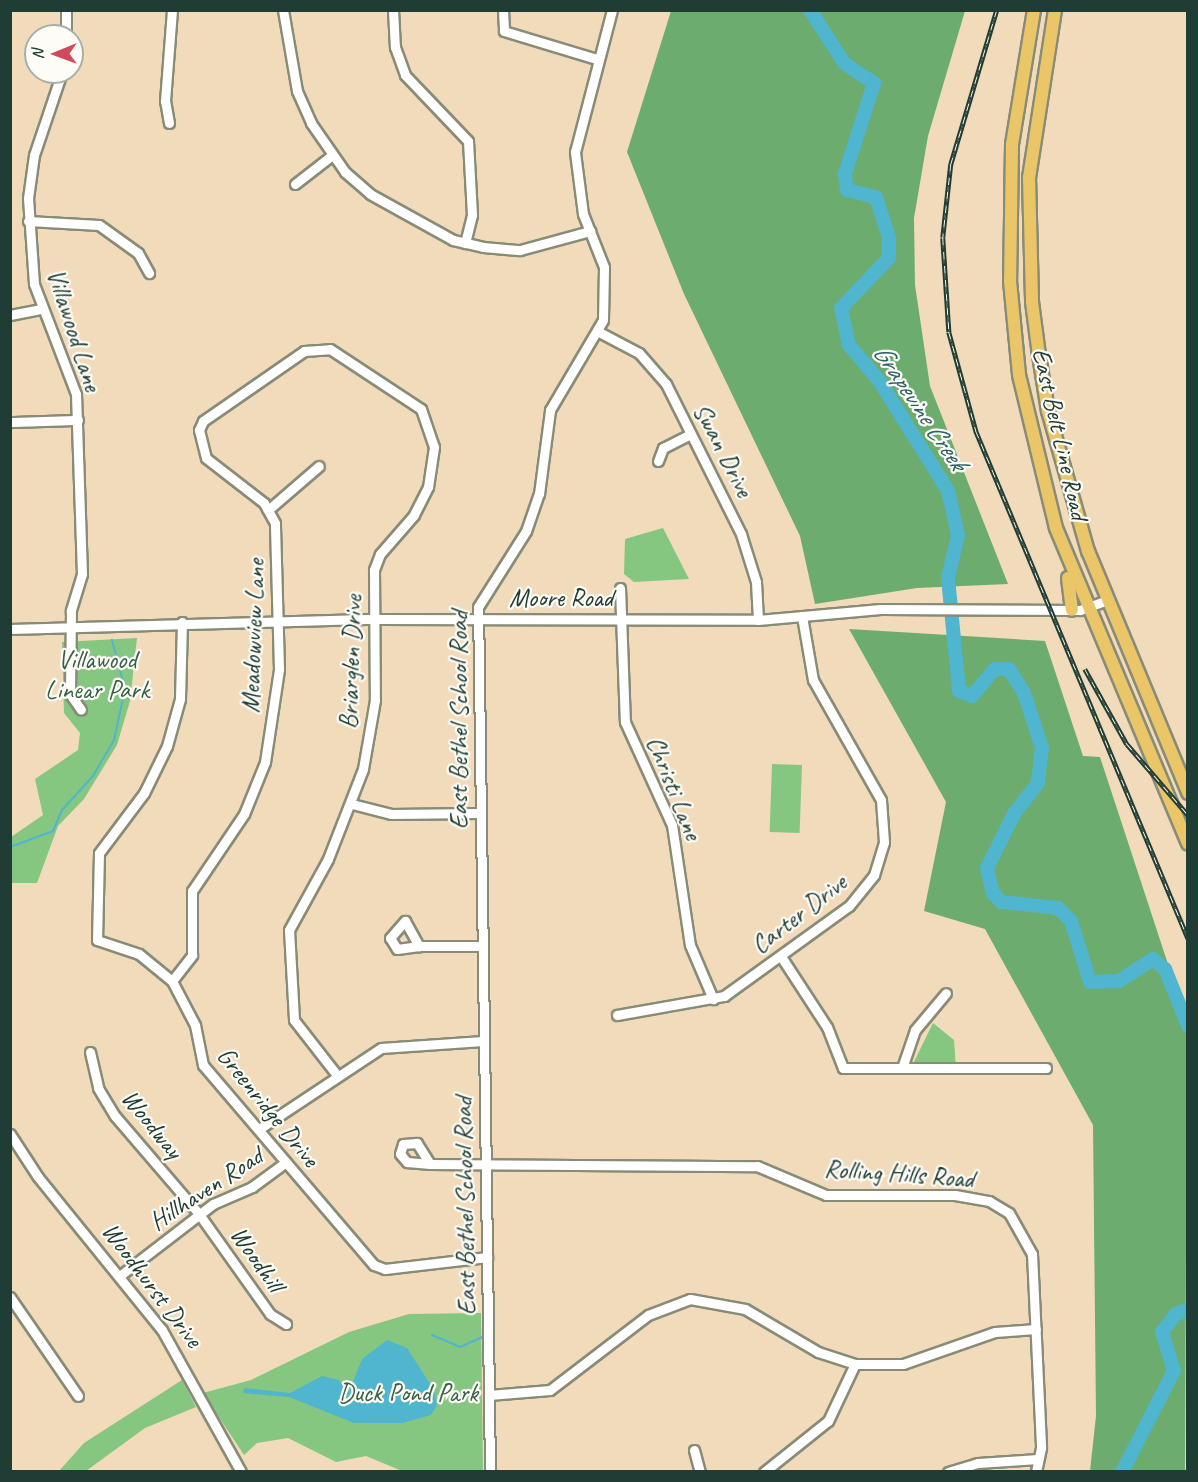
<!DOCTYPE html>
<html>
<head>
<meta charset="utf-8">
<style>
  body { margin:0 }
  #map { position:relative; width:1198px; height:1482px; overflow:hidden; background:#f1dbba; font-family:Caveat,sans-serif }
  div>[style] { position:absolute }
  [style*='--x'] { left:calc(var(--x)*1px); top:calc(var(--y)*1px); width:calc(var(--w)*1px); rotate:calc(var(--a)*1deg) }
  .green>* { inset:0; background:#85c780; transform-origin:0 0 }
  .forest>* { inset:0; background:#6cac6e }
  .water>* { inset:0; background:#50b5ce }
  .stream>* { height:2px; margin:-1px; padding:0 1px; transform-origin:1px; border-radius:1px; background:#50b5ce }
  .river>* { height:14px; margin:-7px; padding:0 7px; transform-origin:7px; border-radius:7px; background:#50b5ce }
  .roads { filter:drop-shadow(2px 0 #888c77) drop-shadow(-2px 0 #888c77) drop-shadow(0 2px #888c77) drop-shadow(0 -2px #888c77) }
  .minor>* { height:9px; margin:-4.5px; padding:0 4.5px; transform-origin:4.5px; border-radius:4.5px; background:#fff }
  .major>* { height:12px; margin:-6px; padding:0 6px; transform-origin:6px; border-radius:6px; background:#ebc669 }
  .rail>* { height:4.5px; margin-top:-2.25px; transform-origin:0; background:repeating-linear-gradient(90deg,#fdfcf7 0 7px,#1f3d34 0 14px); box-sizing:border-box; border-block:2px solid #1f3d34 }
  span { translate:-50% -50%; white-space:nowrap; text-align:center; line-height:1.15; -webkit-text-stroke:4.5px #fdfcf7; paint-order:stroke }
  .street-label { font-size:26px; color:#1f3d34 }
  .park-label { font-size:26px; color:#386047 }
  .water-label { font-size:27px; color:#2e6162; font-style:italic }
  .frame { position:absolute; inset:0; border:12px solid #1f3d34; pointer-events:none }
  .north { position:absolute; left:24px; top:24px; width:60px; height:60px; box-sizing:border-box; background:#fdfcf7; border:2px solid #a4b0a9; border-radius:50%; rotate:269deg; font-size:16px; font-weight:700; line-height:24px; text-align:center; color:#1f3d34 }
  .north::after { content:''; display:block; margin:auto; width:21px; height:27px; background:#d1495b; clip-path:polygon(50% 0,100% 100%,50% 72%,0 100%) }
</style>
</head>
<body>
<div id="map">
  <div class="green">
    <i style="clip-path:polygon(663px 528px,689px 579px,634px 582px,624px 574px,625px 539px)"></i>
    <i style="clip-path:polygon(137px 638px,130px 701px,117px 745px,84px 799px,58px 826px,37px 883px,11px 883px,11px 837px,43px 815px,35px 779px,78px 750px,80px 733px,64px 713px,62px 642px)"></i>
    <i style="left:772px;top:764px;width:30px;height:68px;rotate:2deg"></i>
    <i style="clip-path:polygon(933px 1023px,954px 1040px,956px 1069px,911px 1068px)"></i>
    <i style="clip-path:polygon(481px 1313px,483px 1471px,402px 1471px,366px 1456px,336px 1462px,288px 1438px,257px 1443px,244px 1455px,203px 1393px,251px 1380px,349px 1332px,409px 1314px)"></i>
    <i style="clip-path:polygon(182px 1380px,196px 1407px,145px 1428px,86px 1471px,59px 1471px,84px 1443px)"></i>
  </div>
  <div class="forest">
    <i style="clip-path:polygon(671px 11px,965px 11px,928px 136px,914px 218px,915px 285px,930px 386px,1008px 584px,917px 588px,815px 604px,800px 536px,684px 294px,627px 152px)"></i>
    <i style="clip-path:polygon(849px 629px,1045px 641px,1083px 756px,1100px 757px,1187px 1022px,1185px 1471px,1090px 1471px,1096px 1416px,1093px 1125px,985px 929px,924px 911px,946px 802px)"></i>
  </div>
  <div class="water">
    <i style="clip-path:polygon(387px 1340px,407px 1348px,434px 1390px,437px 1405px,431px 1415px,403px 1423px,354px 1423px,289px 1397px,243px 1393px,244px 1388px,290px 1393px,322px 1376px,339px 1380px,349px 1392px,362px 1359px)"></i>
  </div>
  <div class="stream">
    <i style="--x:10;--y:847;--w:46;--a:-20.4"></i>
    <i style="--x:53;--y:831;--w:23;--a:-67"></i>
    <i style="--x:62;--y:810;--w:46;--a:-47.6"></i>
    <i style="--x:93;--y:776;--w:42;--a:-59.7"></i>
    <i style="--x:114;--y:740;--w:52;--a:-77.8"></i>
    <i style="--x:125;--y:689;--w:51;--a:-104.9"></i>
    <i style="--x:432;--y:1335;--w:30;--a:23"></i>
    <i style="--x:460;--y:1347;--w:27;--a:-24"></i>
  </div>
  <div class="river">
    <i style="--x:810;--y:10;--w:64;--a:57.1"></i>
    <i style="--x:845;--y:64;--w:35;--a:33"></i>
    <i style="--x:874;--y:83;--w:96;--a:107.7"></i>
    <i style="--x:845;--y:174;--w:16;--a:83"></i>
    <i style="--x:847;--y:190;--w:30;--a:14"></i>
    <i style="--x:876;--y:197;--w:43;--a:72.4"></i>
    <i style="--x:889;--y:238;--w:20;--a:90"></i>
    <i style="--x:889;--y:258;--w:69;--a:133.8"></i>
    <i style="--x:841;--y:308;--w:38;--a:78"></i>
    <i style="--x:849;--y:345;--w:48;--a:50"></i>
    <i style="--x:880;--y:382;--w:128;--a:58"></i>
    <i style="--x:948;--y:491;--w:45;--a:77.2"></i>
    <i style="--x:958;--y:535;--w:44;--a:103.1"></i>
    <i style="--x:948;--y:578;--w:114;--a:84.4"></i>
    <i style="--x:959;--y:691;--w:14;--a:21"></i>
    <i style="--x:972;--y:696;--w:35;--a:-50"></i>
    <i style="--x:995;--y:669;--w:14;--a:0"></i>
    <i style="--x:1009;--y:669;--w:28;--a:58"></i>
    <i style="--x:1024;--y:693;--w:58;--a:71.9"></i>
    <i style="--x:1042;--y:748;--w:35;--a:97"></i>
    <i style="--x:1038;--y:783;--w:37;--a:128"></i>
    <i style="--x:1015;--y:812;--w:63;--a:116.6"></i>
    <i style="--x:987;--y:868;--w:26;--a:77"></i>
    <i style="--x:993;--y:893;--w:12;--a:48"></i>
    <i style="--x:1001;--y:902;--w:57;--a:6"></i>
    <i style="--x:1058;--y:908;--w:18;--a:45"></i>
    <i style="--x:1071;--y:921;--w:64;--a:72.7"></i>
    <i style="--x:1090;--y:982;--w:29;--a:-2"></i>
    <i style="--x:1119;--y:981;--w:40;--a:-32.9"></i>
    <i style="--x:1153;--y:959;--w:16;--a:40"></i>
    <i style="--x:1165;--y:969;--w:61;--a:68"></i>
    <i style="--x:1122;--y:1472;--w:114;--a:-62.8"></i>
    <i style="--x:1174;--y:1371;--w:41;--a:-107.1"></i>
    <i style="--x:1162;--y:1332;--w:23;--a:-52"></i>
    <i style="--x:1176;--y:1314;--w:13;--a:-18"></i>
  </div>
  <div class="roads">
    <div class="minor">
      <i style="--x:283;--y:10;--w:82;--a:80.2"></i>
      <i style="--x:297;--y:91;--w:35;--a:66"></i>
      <i style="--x:311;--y:123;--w:60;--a:55.2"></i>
      <i style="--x:345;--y:172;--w:33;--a:41"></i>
      <i style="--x:370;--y:194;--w:95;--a:29"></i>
      <i style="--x:453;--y:240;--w:31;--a:13"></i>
      <i style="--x:483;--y:247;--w:37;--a:5"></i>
      <i style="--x:520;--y:250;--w:73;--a:-15.2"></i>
      <i style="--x:393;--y:10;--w:37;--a:87"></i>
      <i style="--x:395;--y:47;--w:30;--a:70"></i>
      <i style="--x:405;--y:75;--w:91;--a:46.3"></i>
      <i style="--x:468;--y:141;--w:74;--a:86.9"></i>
      <i style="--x:472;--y:215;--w:29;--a:104"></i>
      <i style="--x:503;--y:10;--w:21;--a:87"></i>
      <i style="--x:504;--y:31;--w:97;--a:16.8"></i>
      <i style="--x:66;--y:36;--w:26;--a:-90"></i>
      <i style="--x:62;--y:72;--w:88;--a:108.6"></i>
      <i style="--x:34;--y:155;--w:43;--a:97.9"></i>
      <i style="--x:28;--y:198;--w:86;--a:86"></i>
      <i style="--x:34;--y:284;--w:118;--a:69.1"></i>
      <i style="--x:76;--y:394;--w:180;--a:88.1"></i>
      <i style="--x:82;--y:574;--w:39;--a:107"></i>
      <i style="--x:71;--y:611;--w:83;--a:90.7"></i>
      <i style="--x:70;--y:694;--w:19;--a:55"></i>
      <i style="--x:169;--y:123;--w:22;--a:-100"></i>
      <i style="--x:165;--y:101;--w:91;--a:-85.6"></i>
      <i style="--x:295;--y:184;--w:46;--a:-37.9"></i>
      <i style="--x:28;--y:221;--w:71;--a:3.2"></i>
      <i style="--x:99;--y:225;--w:48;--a:35.7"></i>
      <i style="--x:138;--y:253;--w:23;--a:61"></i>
      <i style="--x:10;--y:315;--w:32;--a:-11"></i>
      <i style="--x:599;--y:332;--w:45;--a:27.7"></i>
      <i style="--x:639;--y:353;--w:41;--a:48.9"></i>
      <i style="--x:666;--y:384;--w:168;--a:63.4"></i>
      <i style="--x:741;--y:534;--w:50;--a:72.6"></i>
      <i style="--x:756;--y:582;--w:38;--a:87"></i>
      <i style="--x:10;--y:422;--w:68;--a:-1.7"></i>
      <i style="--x:658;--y:461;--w:14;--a:-69"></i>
      <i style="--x:663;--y:448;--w:31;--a:-27"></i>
      <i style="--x:268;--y:510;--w:67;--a:-40.8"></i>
      <i style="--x:620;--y:588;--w:134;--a:87.9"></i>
      <i style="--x:625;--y:722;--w:113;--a:65.5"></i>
      <i style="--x:672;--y:825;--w:121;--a:81.5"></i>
      <i style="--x:690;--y:945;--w:59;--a:66.9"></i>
      <i style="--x:182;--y:622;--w:77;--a:91.5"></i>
      <i style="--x:180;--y:699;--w:49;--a:105.5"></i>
      <i style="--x:167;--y:746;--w:52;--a:116.1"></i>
      <i style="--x:144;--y:793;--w:75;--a:126.9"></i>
      <i style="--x:99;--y:853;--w:87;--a:91.3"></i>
      <i style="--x:97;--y:940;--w:44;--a:18.4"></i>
      <i style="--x:139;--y:954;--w:43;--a:39.3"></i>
      <i style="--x:172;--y:981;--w:50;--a:62.4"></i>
      <i style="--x:195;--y:1025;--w:41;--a:78.7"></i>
      <i style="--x:203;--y:1065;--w:263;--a:49.5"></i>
      <i style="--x:374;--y:1265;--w:12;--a:20"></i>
      <i style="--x:385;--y:1269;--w:103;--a:-6.7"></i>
      <i style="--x:10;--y:629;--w:365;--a:-1.6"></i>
      <i style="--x:375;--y:619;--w:383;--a:0.1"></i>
      <i style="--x:758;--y:620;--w:123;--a:-5.1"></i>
      <i style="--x:881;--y:609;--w:199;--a:0.3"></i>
      <i style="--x:1080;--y:610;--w:30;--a:-20"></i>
      <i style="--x:352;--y:804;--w:40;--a:14.4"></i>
      <i style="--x:391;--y:814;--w:88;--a:-0.7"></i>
      <i style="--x:405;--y:921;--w:29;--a:61"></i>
      <i style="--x:419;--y:946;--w:22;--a:172"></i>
      <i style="--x:397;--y:949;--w:13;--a:-122"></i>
      <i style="--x:390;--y:938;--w:23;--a:-49"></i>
      <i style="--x:419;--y:946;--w:63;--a:0"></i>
      <i style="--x:782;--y:958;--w:82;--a:56.9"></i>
      <i style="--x:827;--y:1027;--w:44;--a:68.7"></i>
      <i style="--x:843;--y:1068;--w:203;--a:0"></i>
      <i style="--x:172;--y:981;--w:33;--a:-52"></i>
      <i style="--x:192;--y:955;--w:64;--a:-90"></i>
      <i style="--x:192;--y:891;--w:93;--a:-56"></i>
      <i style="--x:244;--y:814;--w:56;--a:-68"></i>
      <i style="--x:265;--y:762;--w:94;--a:-81.4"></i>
      <i style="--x:279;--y:669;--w:146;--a:-91.6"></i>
      <i style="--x:275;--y:523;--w:23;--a:-119"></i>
      <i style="--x:264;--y:503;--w:73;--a:-142.2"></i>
      <i style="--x:206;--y:458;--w:29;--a:-104"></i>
      <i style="--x:199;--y:430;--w:10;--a:-66"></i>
      <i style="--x:203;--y:421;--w:123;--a:-34.7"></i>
      <i style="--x:304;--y:351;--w:26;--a:-4"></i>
      <i style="--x:330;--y:349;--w:109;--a:33.4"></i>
      <i style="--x:421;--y:409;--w:40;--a:71.1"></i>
      <i style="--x:434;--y:447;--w:40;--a:98.5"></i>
      <i style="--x:428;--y:487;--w:31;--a:117"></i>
      <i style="--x:414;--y:515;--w:52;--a:131.1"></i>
      <i style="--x:380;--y:554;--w:17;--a:111"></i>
      <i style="--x:374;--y:570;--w:130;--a:89.6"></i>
      <i style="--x:375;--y:700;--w:70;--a:99.9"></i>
      <i style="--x:363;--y:769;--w:97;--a:111.3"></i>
      <i style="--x:328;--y:859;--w:81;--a:118.8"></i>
      <i style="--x:289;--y:930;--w:90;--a:86.8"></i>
      <i style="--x:294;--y:1020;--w:70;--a:52"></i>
      <i style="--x:617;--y:1015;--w:109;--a:-10.1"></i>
      <i style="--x:724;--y:996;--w:154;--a:-35.8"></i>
      <i style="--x:849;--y:906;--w:40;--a:-51"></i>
      <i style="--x:874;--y:875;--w:34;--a:-73"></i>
      <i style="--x:884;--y:842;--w:42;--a:-94.1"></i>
      <i style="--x:881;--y:800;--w:138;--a:-119.5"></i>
      <i style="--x:813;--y:680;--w:65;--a:-99.8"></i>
      <i style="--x:90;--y:1052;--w:37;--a:77"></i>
      <i style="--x:98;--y:1088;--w:33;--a:59"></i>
      <i style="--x:115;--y:1116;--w:129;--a:49.4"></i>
      <i style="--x:199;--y:1214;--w:123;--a:54.6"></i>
      <i style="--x:270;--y:1314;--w:19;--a:32"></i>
      <i style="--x:902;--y:1068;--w:40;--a:-71.1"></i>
      <i style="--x:915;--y:1030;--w:48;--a:-50"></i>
      <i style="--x:259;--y:1129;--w:146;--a:-33.6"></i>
      <i style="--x:381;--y:1048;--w:102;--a:-3.9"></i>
      <i style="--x:10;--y:1134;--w:51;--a:56.9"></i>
      <i style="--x:38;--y:1177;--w:197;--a:51"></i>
      <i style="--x:162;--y:1330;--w:162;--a:60.9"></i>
      <i style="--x:430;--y:1164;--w:25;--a:-122"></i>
      <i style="--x:417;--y:1143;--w:14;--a:176"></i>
      <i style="--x:403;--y:1144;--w:10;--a:107"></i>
      <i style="--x:400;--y:1154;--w:11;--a:49"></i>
      <i style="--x:407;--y:1162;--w:23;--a:5"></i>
      <i style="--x:430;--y:1164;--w:327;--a:0.4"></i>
      <i style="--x:757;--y:1166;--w:75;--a:22.8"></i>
      <i style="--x:826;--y:1195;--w:129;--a:0"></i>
      <i style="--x:955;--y:1195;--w:35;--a:10"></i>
      <i style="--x:989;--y:1201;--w:23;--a:31"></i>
      <i style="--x:1009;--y:1213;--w:47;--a:60.7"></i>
      <i style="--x:1032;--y:1254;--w:194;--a:87.3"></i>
      <i style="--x:1041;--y:1448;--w:25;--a:102"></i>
      <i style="--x:122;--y:1274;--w:115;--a:-37.6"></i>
      <i style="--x:213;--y:1204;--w:43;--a:-23.6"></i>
      <i style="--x:252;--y:1187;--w:42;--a:-36.3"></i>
      <i style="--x:10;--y:1297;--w:120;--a:55.5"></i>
      <i style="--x:489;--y:1395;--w:61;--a:-4.7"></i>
      <i style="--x:550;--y:1390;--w:123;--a:-37.4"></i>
      <i style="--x:648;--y:1315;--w:45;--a:-20.9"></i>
      <i style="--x:690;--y:1299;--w:56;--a:10.3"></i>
      <i style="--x:745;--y:1309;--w:85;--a:30.5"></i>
      <i style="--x:818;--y:1352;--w:39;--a:18"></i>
      <i style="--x:855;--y:1364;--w:48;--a:0"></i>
      <i style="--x:903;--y:1364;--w:97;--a:-19.2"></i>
      <i style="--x:995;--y:1332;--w:41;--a:-4.2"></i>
      <i style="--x:694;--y:1450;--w:23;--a:75"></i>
      <i style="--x:490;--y:1472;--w:865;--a:-90.79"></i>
      <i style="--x:478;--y:607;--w:90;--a:-57.7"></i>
      <i style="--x:526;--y:531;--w:39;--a:-71"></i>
      <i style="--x:539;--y:494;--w:85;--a:-82.5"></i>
      <i style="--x:550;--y:410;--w:104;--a:-59.5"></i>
      <i style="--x:603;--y:320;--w:53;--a:-88.9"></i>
      <i style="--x:604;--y:267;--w:57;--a:-111.6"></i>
      <i style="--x:583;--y:214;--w:63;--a:-97.4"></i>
      <i style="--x:575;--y:152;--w:147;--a:-75.4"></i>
      <i style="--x:764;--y:1472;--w:82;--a:-38.6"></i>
      <i style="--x:828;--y:1421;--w:63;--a:-64.7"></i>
      <i style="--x:948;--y:1472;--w:31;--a:-17"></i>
      <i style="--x:978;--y:1463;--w:60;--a:-3.8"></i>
    </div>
    <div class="major">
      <i style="--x:1034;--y:10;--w:137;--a:99.3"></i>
      <i style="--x:1012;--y:145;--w:136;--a:90.8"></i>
      <i style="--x:1010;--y:281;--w:94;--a:84.5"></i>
      <i style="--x:1019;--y:375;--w:157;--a:76.4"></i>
      <i style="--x:1056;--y:528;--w:342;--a:67.3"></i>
      <i style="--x:1055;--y:10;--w:169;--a:98.8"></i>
      <i style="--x:1029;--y:177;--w:125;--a:88.6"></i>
      <i style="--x:1032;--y:302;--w:53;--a:82.5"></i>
      <i style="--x:1039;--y:355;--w:57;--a:80.9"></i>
      <i style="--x:1048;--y:411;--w:146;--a:74.1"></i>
      <i style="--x:1088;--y:551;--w:262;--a:67.5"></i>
      <i style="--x:1068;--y:578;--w:32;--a:83"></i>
    </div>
  </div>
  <div class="rail">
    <i style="--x:997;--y:10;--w:161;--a:106.6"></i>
    <i style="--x:951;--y:164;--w:74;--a:96.2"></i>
    <i style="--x:943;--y:238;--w:94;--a:86.3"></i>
    <i style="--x:949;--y:332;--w:103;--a:74.7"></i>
    <i style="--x:976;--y:431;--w:550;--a:67.31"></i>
    <i style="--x:1085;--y:669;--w:86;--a:60.8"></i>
    <i style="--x:1127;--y:744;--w:94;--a:49.3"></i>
  </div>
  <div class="street-label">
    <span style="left:74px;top:330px;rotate:72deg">Villawood Lane</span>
    <span style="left:1060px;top:434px;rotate:77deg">East Belt Line Road</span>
    <span style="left:723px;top:450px;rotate:63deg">Swan Drive</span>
    <span style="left:561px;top:598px">Moore Road</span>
    <span style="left:253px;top:636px;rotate:-88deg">Meadowview Lane</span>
    <span style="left:351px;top:662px;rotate:-88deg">Briarglen Drive</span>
    <span style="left:459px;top:720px;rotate:-90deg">East Bethel School Road</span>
    <span style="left:674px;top:788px;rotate:68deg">Christi Lane</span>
    <span style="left:799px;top:914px;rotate:-38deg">Carter Drive</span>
    <span style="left:268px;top:1107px;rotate:51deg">Greenridge Drive</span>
    <span style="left:152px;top:1124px;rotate:51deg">Woodway</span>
    <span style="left:899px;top:1174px;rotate:4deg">Rolling Hills Road</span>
    <span style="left:206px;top:1189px;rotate:-33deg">Hillhaven Road</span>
    <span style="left:465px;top:1206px;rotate:-91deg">East Bethel School Road</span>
    <span style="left:257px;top:1259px;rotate:55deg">Woodhill</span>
    <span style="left:152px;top:1285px;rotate:53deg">Woodhurst Drive</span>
  </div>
  <div class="park-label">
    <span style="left:97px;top:675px">Villawood<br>Linear Park</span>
    <span style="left:408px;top:1393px">Duck Pond Park</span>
  </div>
  <div class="water-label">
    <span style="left:920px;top:407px;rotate:56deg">Grapevine Creek</span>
  </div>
  <div class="frame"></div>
  <div class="north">N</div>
</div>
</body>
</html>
